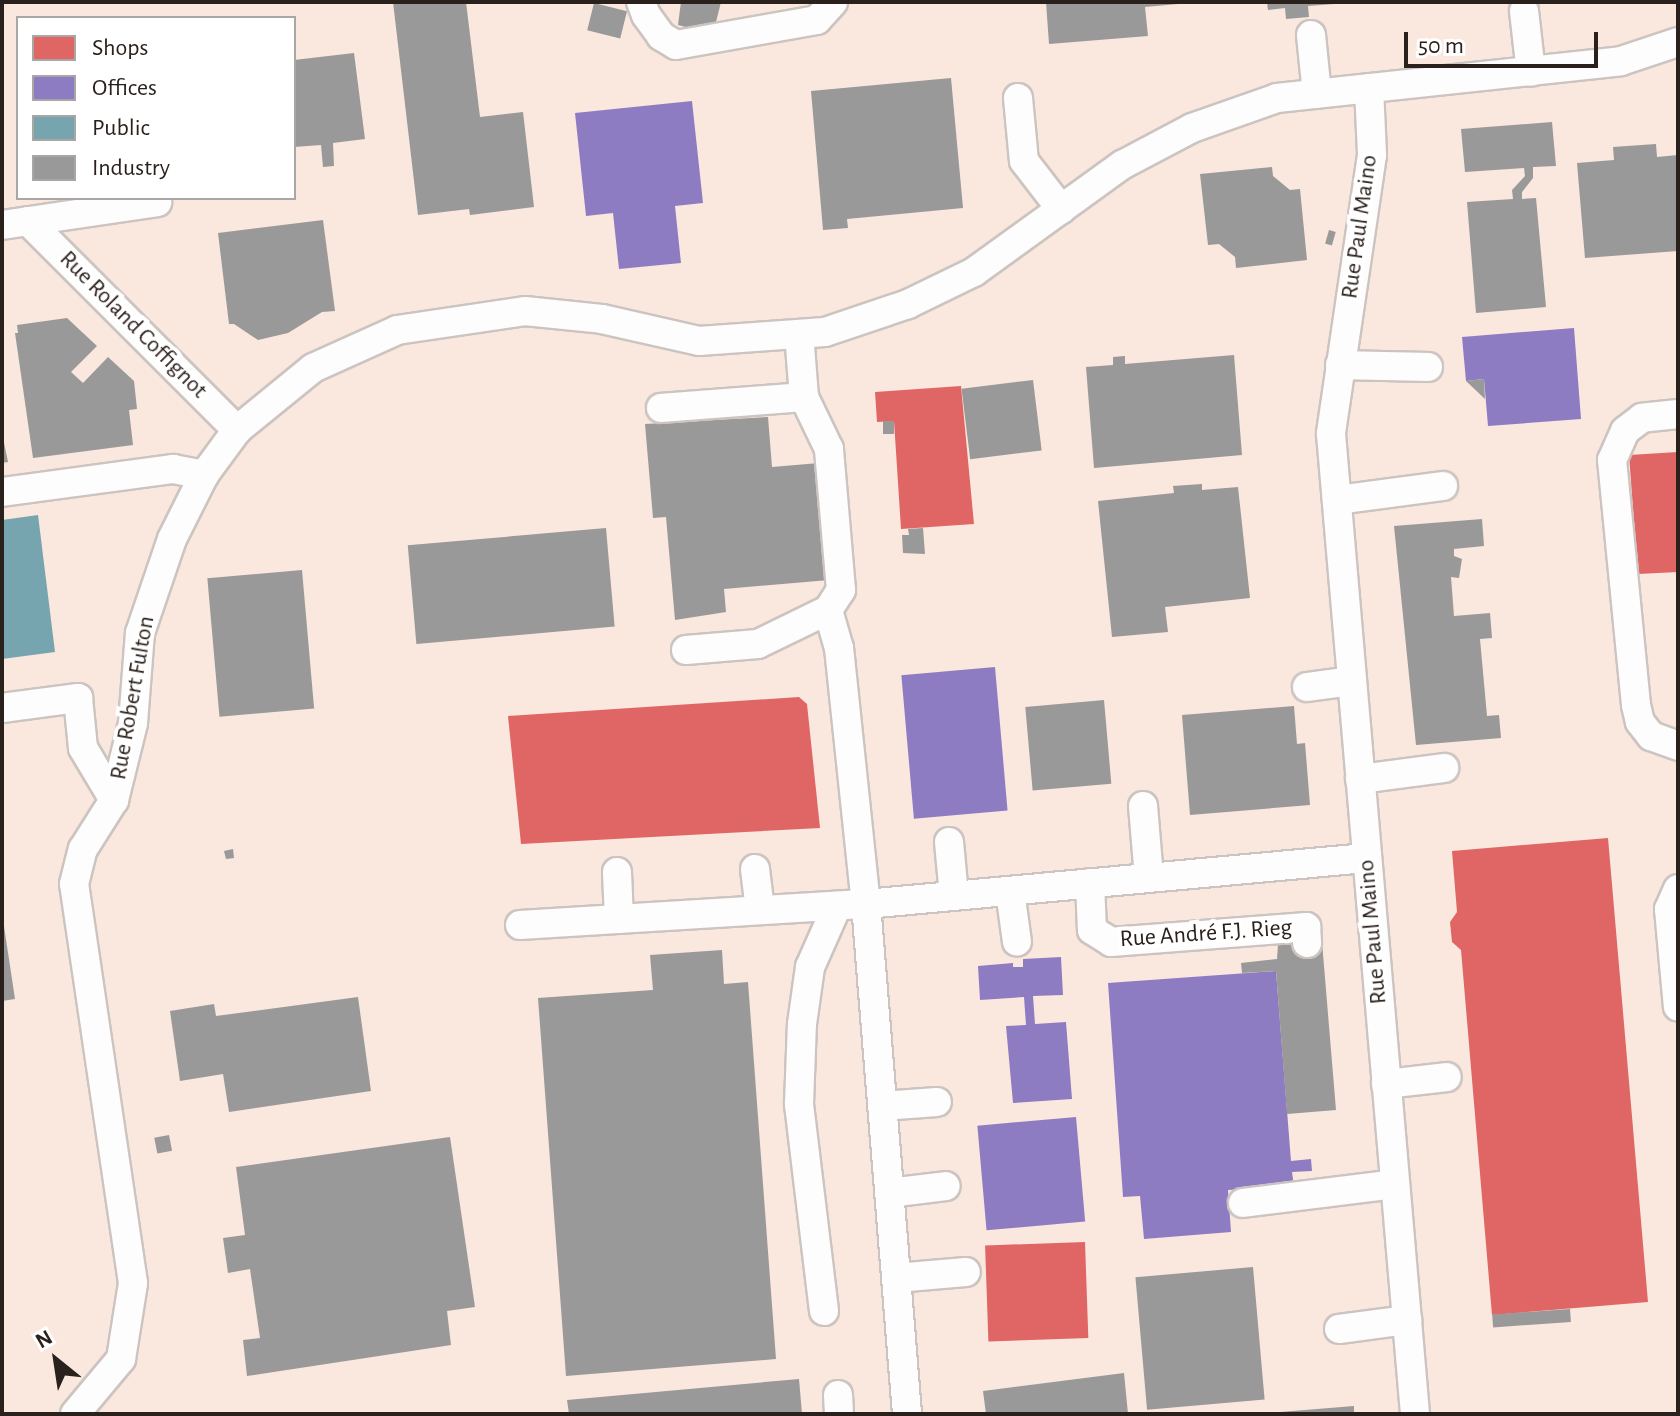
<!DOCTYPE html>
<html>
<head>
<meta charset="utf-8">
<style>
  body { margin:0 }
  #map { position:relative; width:1680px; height:1416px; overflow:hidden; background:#f8f1ef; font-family:"Alegreya Sans",sans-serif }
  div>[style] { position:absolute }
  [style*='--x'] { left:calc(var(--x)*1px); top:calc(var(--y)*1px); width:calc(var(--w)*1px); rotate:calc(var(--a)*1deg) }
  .built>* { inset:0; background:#fae7de }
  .shops>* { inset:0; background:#e06666; transform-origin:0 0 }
  .offices>* { inset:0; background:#8e7cc3; transform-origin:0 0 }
  .public>* { inset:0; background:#76a5af }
  .industry>* { inset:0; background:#999; transform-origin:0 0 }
  .roads { filter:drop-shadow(2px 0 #ccc4c0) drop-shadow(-2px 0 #ccc4c0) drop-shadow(0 2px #ccc4c0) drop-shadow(0 -2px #ccc4c0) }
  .minor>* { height:28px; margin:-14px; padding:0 14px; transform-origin:14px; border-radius:14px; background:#fefdfd }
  span { translate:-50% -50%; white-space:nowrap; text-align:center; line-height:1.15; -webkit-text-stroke:8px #fff; paint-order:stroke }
  .street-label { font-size:24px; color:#2b211c }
  .frame { position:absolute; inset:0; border:4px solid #2b211c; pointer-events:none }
  .legend { position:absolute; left:16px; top:16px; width:280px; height:184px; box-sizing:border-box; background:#fff; border:2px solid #aaa6a4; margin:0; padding:10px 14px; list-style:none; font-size:24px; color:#2b211c }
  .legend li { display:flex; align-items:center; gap:16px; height:40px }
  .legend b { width:40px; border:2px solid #aaa6a4 }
  .north { position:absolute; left:16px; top:1320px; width:80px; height:80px; -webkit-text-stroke:6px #fff; paint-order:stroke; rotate:330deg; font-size:22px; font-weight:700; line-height:32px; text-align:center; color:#2b211c }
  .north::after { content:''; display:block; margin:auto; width:28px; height:36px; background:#2b211c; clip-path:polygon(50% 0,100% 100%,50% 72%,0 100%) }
  .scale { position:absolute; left:1404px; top:32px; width:194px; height:36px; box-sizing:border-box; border:4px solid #2b211c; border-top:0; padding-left:10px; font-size:24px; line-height:28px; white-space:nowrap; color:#2b211c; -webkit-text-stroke:6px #fff; paint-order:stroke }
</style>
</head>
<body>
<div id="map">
  <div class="built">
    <i style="clip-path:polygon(evenodd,2px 2px,1678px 2px,1678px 1414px,2px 1414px,2px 2px,18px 18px,294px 18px,294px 198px,18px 198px,18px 18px)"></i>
  </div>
  <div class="shops">
    <i style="clip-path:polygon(961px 386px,974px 524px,901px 529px,894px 421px,877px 422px,875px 392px)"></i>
    <i style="clip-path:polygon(1678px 452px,1678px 572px,1638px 574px,1629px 455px)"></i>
    <i style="clip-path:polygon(799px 697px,807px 704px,820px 828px,521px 844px,508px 716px)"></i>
    <i style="clip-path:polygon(1608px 838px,1648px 1302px,1492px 1315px,1461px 950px,1452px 942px,1450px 922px,1457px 912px,1452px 851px)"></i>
    <i style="left:1085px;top:1242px;width:96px;height:100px;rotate:88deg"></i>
  </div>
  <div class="offices">
    <i style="clip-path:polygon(692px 101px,703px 203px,675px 206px,681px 263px,619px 269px,613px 213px,586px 216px,575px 113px)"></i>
    <i style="clip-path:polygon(1574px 328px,1581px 419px,1488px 426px,1484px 379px,1466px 381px,1462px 337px)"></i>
    <i style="left:995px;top:667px;width:144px;height:94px;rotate:85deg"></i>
    <i style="clip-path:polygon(1061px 957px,1063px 995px,1033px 996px,1035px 1024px,1066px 1022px,1072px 1099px,1013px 1103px,1006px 1026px,1026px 1025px,1024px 997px,980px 1000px,978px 966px,1013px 963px,1013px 967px,1023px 967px,1023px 959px)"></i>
    <i style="clip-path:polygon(1276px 971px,1291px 1161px,1311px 1159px,1312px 1171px,1292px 1172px,1294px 1186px,1228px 1190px,1231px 1232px,1144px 1239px,1140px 1196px,1123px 1197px,1108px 983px)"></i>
    <i style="left:1076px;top:1117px;width:105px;height:99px;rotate:85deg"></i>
  </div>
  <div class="public">
    <i style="clip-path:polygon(38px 515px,55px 652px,2px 659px,2px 520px)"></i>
  </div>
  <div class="industry">
    <i style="clip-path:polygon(393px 2px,466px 2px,480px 117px,523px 112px,534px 207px,470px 215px,469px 209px,418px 215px)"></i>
    <i style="clip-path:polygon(681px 2px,721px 2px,713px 34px,678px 25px)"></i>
    <i style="clip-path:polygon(1046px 2px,1178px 2px,1178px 4px,1145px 7px,1148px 36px,1049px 44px)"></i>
    <i style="clip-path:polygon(1267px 2px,1334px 2px,1334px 4px,1308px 6px,1309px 17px,1286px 19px,1285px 8px,1268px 10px)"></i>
    <i style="left:594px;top:3px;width:34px;height:28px;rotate:14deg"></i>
    <i style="clip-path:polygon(354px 53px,365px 139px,333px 143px,334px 166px,323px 167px,321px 145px,294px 147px,294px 60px)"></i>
    <i style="clip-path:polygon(951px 78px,963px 208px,847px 219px,848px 228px,823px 230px,811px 91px)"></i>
    <i style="clip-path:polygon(1552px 122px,1556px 166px,1533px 167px,1533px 178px,1522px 192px,1522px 199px,1536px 198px,1546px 307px,1476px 313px,1467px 202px,1513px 199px,1512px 190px,1525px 176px,1524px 168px,1465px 172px,1461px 129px)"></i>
    <i style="clip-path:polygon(1656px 144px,1657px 157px,1678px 155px,1678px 251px,1585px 258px,1577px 163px,1614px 160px,1613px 147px)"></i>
    <i style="clip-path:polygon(1272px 167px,1273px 176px,1290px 190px,1300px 189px,1307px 260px,1236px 268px,1235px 257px,1219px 244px,1208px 245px,1200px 174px)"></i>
    <i style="clip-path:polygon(323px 220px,335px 311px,322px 312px,288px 333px,258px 340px,234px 324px,229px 324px,218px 233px)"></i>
    <i style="left:1329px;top:230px;width:7px;height:14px;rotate:16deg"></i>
    <i style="clip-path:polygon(67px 318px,97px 346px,71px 372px,83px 383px,108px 357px,134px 381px,137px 409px,129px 410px,133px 445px,33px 458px,15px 333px,18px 333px,17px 325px)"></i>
    <i style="clip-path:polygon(1234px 355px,1242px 455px,1094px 468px,1086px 367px,1113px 365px,1113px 357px,1125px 356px,1125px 364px)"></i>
    <i style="clip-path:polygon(1484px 379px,1485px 399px,1466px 381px)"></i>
    <i style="left:1033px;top:380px;width:71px;height:72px;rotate:83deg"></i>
    <i style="clip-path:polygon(768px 417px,772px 467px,819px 463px,829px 580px,724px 589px,726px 612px,675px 620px,666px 517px,653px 518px,645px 424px)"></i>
    <i style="left:894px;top:421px;width:13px;height:11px;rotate:90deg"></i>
    <i style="clip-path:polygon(2px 433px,8px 462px,2px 463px)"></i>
    <i style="clip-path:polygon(1202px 484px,1202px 490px,1238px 487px,1250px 598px,1165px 607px,1168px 632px,1112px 637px,1098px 501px,1174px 493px,1173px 486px)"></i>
    <i style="clip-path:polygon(1482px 519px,1484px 546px,1454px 549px,1454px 556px,1462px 559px,1459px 578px,1451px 577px,1454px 616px,1490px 613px,1492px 638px,1480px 639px,1487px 716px,1499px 715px,1501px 738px,1416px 745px,1394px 526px)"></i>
    <i style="left:606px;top:528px;width:99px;height:199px;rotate:85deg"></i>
    <i style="clip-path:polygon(923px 528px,925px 554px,903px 553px,902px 535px,909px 535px,908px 529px)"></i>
    <i style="left:302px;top:570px;width:139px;height:95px;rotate:85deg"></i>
    <i style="left:1104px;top:700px;width:84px;height:79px;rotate:85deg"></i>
    <i style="clip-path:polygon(1294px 706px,1297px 744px,1305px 743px,1310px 805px,1190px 815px,1182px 715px)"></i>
    <i style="clip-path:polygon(233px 849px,234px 858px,226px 859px,224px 851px)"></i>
    <i style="clip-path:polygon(2px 913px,15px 999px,2px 1001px)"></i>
    <i style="clip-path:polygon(1322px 942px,1336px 1110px,1287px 1114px,1276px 971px,1242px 973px,1241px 963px,1277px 959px,1278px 945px)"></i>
    <i style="clip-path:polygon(722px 950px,724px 984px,748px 982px,776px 1359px,566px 1376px,538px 998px,653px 990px,650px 955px)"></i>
    <i style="clip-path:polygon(358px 997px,371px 1091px,229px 1112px,223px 1074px,180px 1081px,170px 1011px,214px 1004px,216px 1016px)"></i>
    <i style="left:169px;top:1135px;width:16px;height:15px;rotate:79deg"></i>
    <i style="clip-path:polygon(450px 1137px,475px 1307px,447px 1311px,451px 1345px,247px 1376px,243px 1340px,260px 1338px,250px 1269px,228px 1273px,223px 1238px,245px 1235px,236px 1167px)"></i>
    <i style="left:1253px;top:1267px;width:133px;height:118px;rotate:85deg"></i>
    <i style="left:1570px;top:1309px;width:13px;height:78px;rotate:86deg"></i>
    <i style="clip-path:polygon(1124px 1373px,1128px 1414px,986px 1414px,983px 1391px)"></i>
    <i style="clip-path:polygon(799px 1379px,802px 1414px,569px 1414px,567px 1400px)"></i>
    <i style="clip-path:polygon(1354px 1406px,1354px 1414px,1280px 1414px,1280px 1412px)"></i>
  </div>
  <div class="roads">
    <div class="minor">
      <i style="--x:641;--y:2;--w:14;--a:69"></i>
      <i style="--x:646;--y:15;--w:26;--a:54"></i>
      <i style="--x:661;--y:36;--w:17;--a:31"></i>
      <i style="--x:676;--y:45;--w:143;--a:-10.1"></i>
      <i style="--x:817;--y:20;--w:24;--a:-48"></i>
      <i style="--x:1524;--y:11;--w:61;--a:83.5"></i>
      <i style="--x:1311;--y:35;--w:59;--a:84.2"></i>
      <i style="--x:1369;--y:88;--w:67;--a:87.4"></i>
      <i style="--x:1372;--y:155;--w:282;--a:98.4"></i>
      <i style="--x:1331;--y:434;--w:984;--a:85.1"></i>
      <i style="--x:1018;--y:98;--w:63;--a:84.6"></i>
      <i style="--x:1024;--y:161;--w:61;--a:52.4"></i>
      <i style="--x:28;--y:221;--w:296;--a:45"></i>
      <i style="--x:2;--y:225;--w:157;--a:-8.4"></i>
      <i style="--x:1340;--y:365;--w:88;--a:1.3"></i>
      <i style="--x:661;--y:408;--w:143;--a:-4.4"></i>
      <i style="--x:1678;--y:414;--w:36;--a:174"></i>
      <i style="--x:1642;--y:418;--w:21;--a:143"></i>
      <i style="--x:1625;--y:431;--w:32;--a:114"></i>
      <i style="--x:1612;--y:460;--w:246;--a:84.4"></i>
      <i style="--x:1636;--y:705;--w:17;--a:77"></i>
      <i style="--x:1640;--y:722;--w:18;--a:52"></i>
      <i style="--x:1651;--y:736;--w:29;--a:20"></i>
      <i style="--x:2;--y:492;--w:173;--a:-7.7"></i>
      <i style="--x:173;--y:469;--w:32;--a:11"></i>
      <i style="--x:1337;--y:500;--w:107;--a:-7.5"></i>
      <i style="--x:828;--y:610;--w:40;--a:74"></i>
      <i style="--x:839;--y:648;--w:257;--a:84"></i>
      <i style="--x:866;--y:904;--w:512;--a:85.4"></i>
      <i style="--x:686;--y:650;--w:72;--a:-4.8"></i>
      <i style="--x:758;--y:644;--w:78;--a:-25.9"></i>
      <i style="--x:828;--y:610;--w:24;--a:-57"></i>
      <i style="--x:841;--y:590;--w:142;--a:-94.9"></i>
      <i style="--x:829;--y:449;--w:58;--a:-115.7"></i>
      <i style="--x:804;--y:397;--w:63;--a:-94.5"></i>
      <i style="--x:1307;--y:687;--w:45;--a:-7.6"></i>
      <i style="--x:2;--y:708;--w:77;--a:-7.5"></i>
      <i style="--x:78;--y:698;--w:50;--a:84.3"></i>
      <i style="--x:83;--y:748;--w:61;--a:59.2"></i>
      <i style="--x:1360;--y:779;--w:85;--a:-7.5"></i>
      <i style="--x:1143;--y:806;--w:72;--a:85.2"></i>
      <i style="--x:949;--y:842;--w:54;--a:84.7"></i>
      <i style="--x:755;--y:869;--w:41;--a:83"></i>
      <i style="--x:617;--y:872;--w:47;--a:87.6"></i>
      <i style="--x:1090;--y:883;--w:47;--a:87.6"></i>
      <i style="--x:1092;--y:930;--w:22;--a:32"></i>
      <i style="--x:1111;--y:942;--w:196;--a:-4.4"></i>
      <i style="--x:1306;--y:927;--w:16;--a:86"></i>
      <i style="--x:1678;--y:889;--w:22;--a:114"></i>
      <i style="--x:1669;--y:909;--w:98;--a:84.8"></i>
      <i style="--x:1010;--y:891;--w:51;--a:82.2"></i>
      <i style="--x:520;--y:925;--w:347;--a:-3.5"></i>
      <i style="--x:866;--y:904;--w:502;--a:-5.26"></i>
      <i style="--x:1386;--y:1084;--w:61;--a:-6.5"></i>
      <i style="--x:882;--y:1106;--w:55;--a:-4.2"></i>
      <i style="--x:889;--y:1193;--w:57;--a:-7"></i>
      <i style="--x:1243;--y:1203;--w:153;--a:-7.1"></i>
      <i style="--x:896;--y:1278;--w:70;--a:-4.9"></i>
      <i style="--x:824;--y:1311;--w:209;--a:-96.9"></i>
      <i style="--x:799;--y:1104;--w:80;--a:-87.9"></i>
      <i style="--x:802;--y:1024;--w:58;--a:-82"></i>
      <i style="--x:810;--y:967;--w:67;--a:-66.1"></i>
      <i style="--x:1339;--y:1329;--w:69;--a:-7.5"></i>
      <i style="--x:838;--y:1395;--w:19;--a:87"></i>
      <i style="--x:75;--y:1414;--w:72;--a:-50.1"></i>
      <i style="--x:121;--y:1359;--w:77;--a:-81"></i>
      <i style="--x:133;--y:1283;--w:403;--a:-98.4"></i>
      <i style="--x:74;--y:884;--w:36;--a:-76"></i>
      <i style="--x:83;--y:849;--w:58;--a:-57.7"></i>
      <i style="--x:114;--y:800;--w:79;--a:-76.1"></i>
      <i style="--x:133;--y:723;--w:90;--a:-85.6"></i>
      <i style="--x:140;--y:633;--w:99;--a:-71.2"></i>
      <i style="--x:172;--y:539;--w:72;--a:-63.4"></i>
      <i style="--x:204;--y:475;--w:56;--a:-53.7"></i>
      <i style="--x:237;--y:430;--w:98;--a:-39.2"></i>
      <i style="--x:313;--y:368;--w:92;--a:-24.3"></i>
      <i style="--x:397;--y:330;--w:129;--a:-8.4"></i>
      <i style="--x:525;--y:311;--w:77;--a:5.9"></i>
      <i style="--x:602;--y:319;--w:99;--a:12.8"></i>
      <i style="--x:699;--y:341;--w:126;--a:-4.1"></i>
      <i style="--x:825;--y:332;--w:88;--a:-18.6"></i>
      <i style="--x:908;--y:304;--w:73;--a:-25.9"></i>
      <i style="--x:974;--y:272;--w:183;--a:-35.9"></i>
      <i style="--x:1122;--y:165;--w:79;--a:-27.9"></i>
      <i style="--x:1192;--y:128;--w:90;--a:-19.4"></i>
      <i style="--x:1277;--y:98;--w:346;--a:-6.1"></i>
      <i style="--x:1621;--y:61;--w:60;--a:-18.4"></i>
    </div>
  </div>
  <div class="street-label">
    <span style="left:1360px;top:227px;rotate:-82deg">Rue Paul Maino</span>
    <span style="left:133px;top:325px;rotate:45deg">Rue Roland Coffignot</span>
    <span style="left:133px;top:698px;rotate:-80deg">Rue Robert Fulton</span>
    <span style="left:1373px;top:932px;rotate:-95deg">Rue Paul Maino</span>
    <span style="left:1206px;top:934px;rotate:-4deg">Rue André F.J. Rieg</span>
  </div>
  <div class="frame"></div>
  <ul class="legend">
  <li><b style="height:22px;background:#e06666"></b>Shops</li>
  <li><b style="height:22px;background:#8e7cc3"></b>Offices</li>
  <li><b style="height:22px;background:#76a5af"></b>Public</li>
  <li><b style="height:22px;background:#999"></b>Industry</li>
  </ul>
  <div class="north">N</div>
  <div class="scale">50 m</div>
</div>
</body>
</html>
